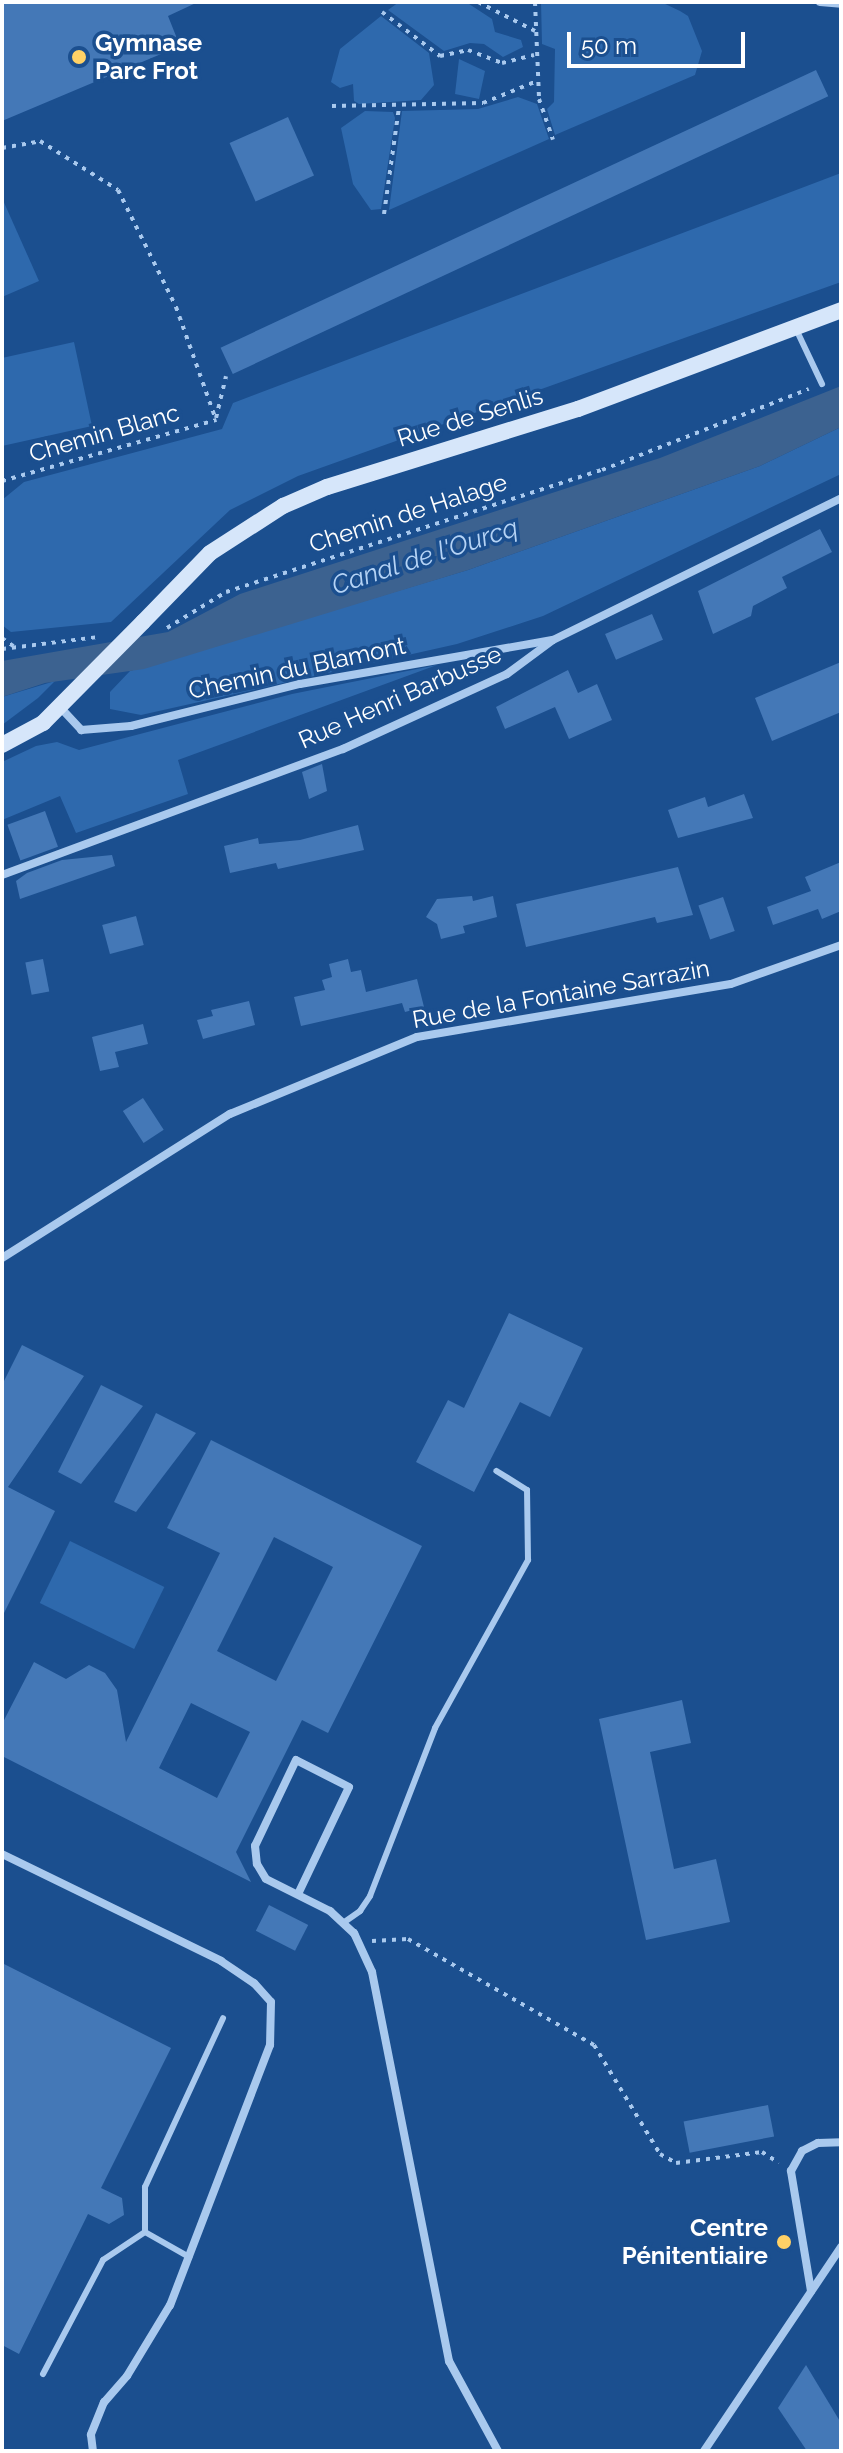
<!DOCTYPE html>
<html>
<head>
<meta charset="utf-8">
<style>
  body { margin:0 }
  #map { position:relative; width:843px; height:2453px; overflow:hidden; background:#1b4f8f; font-family:Raleway,sans-serif }
  div>[style] { position:absolute }
  [style*='--x'] { left:calc(var(--x)*1px); top:calc(var(--y)*1px); width:calc(var(--w)*1px); rotate:calc(var(--a)*1deg) }
  .green>* { inset:0; background:#2e69ad; transform-origin:0 0 }
  .water>* { inset:0; background:#3c6290 }
  .building>* { inset:0; background:#4478b7; transform-origin:0 0 }
  .path>* { height:4px; margin-top:-2px; transform-origin:0; background:repeating-linear-gradient(90deg,#a9c9ee 0 4px,transparent 0 10px) }
  .service>* { height:6px; margin:-3px; padding:0 3px; transform-origin:3px; border-radius:3px; background:#a9c9ee }
  .minor>* { height:8px; margin:-4px; padding:0 4px; transform-origin:4px; border-radius:4px; background:#a9c9ee }
  .secondary>* { height:16px; margin:-8px; padding:0 8px; transform-origin:8px; border-radius:8px; background:#d6e6fa }
  .secondary-bridge>* { height:16px; margin:-8px; padding:0 8px; transform-origin:8px; border-radius:8px; background:#d6e6fa }
  .dots>* { width:22px; height:22px; translate:-50% -50%; box-sizing:border-box; border:4px solid #1b4f8f; border-radius:50% }
  span { translate:-50% -50%; white-space:nowrap; text-align:center; line-height:1.15; -webkit-text-stroke:7px #1b4f8f; paint-order:stroke }
  .poi-label { font-size:24px; color:#fff; font-weight:700 }
  .left { translate:0 -50%; text-align:left }
  .right { translate:-100% -50%; text-align:right }
  .street-label { font-size:24px; color:#fff }
  .water-label { font-size:26px; color:#b5d3f5; font-style:italic }
  .frame { position:absolute; inset:0; border:4px solid #fff; pointer-events:none }
  .scale { position:absolute; left:567px; top:32px; width:178px; height:36px; box-sizing:border-box; border:4px solid #fff; border-top:0; padding-left:10px; font-size:24px; line-height:28px; white-space:nowrap; color:#fff; -webkit-text-stroke:6px #1b4f8f; paint-order:stroke }
</style>
</head>
<body>
<div id="map">
  <div class="green">
    <i style="clip-path:polygon(399px 2px,466px 2px,492px 19px,495px 32px,521px 40px,523px 47px,503px 57px,484px 44px,470px 43px,444px 51px,388px 10px)"></i>
    <i style="clip-path:polygon(541px 2px,661px 2px,680px 11px,688px 16px,702px 51px,695px 75px,555px 135px,547px 109px,554px 102px,555px 49px,542px 44px)"></i>
    <i style="clip-path:polygon(381px 16px,429px 53px,434px 85px,421px 100px,359px 104px,354px 101px,353px 84px,340px 88px,331px 82px,340px 49px)"></i>
    <i style="clip-path:polygon(459px 59px,485px 71px,479px 99px,455px 94px)"></i>
    <i style="clip-path:polygon(518px 97px,537px 104px,549px 139px,389px 210px,402px 111px,478px 109px)"></i>
    <i style="clip-path:polygon(365px 111px,393px 112px,395px 118px,381px 209px,371px 210px,353px 184px,341px 128px)"></i>
    <i style="clip-path:polygon(841px 173px,841px 282px,298px 476px,230px 510px,111px 622px,11px 632px,2px 625px,2px 500px,24px 482px,222px 429px,233px 403px)"></i>
    <i style="clip-path:polygon(2px 198px,39px 281px,2px 297px)"></i>
    <i style="clip-path:polygon(74px 342px,92px 426px,2px 446px,2px 358px)"></i>
    <i style="clip-path:polygon(841px 427px,841px 474px,543px 616px,457px 644px,141px 715px,110px 709px,110px 692px,130px 671px,468px 570px,760px 466px)"></i>
    <i style="clip-path:polygon(437px 665px,178px 760px,188px 794px,76px 833px,60px 796px,2px 820px,2px 762px,36px 746px,57px 742px,79px 750px,292px 694px)"></i>
    <i style="clip-path:polygon(55px 681px,38px 698px,2px 725px,2px 697px)"></i>
    <i style="left:70px;top:1541px;width:105px;height:69px;rotate:26deg"></i>
  </div>
  <div class="water">
    <i style="clip-path:polygon(841px 386px,841px 427px,760px 466px,468px 570px,144px 669px,45px 683px,2px 697px,2px 661px,168px 632px,240px 594px,660px 458px)"></i>
  </div>
  <div class="building">
    <i style="clip-path:polygon(2px 2px,198px 2px,168px 16px,180px 46px,2px 121px)"></i>
    <i style="left:816px;top:70px;width:29px;height:657px;rotate:65deg"></i>
    <i style="left:288px;top:117px;width:64px;height:64px;rotate:66deg"></i>
    <i style="clip-path:polygon(820px 529px,832px 552px,782px 577px,787px 588px,753px 606px,751px 616px,713px 634px,698px 591px)"></i>
    <i style="left:652px;top:614px;width:28px;height:51px;rotate:67deg"></i>
    <i style="clip-path:polygon(841px 662px,841px 712px,772px 741px,755px 698px)"></i>
    <i style="clip-path:polygon(568px 670px,578px 693px,597px 684px,612px 720px,569px 739px,555px 707px,505px 729px,496px 707px)"></i>
    <i style="clip-path:polygon(322px 764px,327px 791px,309px 799px,302px 772px)"></i>
    <i style="clip-path:polygon(744px 794px,753px 818px,678px 838px,668px 810px,705px 797px,708px 807px)"></i>
    <i style="left:45px;top:811px;width:38px;height:40px;rotate:70deg"></i>
    <i style="clip-path:polygon(358px 825px,364px 850px,278px 869px,276px 863px,230px 873px,224px 846px,258px 838px,259px 844px,300px 840px)"></i>
    <i style="clip-path:polygon(112px 855px,115px 866px,20px 899px,16px 881px,27px 873px,62px 860px)"></i>
    <i style="clip-path:polygon(841px 862px,841px 911px,822px 919px,818px 909px,773px 925px,767px 907px,811px 891px,805px 877px)"></i>
    <i style="clip-path:polygon(678px 867px,693px 915px,657px 923px,655px 917px,526px 947px,516px 904px)"></i>
    <i style="clip-path:polygon(472px 896px,473px 901px,493px 896px,497px 917px,463px 926px,465px 933px,441px 939px,437px 924px,426px 917px,437px 899px)"></i>
    <i style="left:723px;top:897px;width:36px;height:26px;rotate:71deg"></i>
    <i style="left:136px;top:916px;width:30px;height:35px;rotate:75deg"></i>
    <i style="left:43px;top:959px;width:33px;height:18px;rotate:79deg"></i>
    <i style="clip-path:polygon(348px 959px,351px 972px,361px 970px,366px 992px,417px 979px,424px 1007px,405px 1012px,402px 1003px,301px 1026px,294px 997px,325px 990px,322px 980px,332px 977px,329px 964px)"></i>
    <i style="clip-path:polygon(249px 1001px,255px 1025px,203px 1039px,197px 1020px,213px 1016px,211px 1010px)"></i>
    <i style="clip-path:polygon(143px 1024px,148px 1044px,115px 1052px,119px 1067px,100px 1071px,92px 1037px)"></i>
    <i style="left:143px;top:1098px;width:38px;height:24px;rotate:57deg"></i>
    <i style="clip-path:polygon(509px 1313px,583px 1348px,550px 1417px,520px 1402px,474px 1492px,416px 1462px,448px 1400px,464px 1408px)"></i>
    <i style="clip-path:polygon(22px 1345px,84px 1376px,8px 1487px,55px 1511px,2px 1617px,2px 1385px)"></i>
    <i style="clip-path:polygon(101px 1385px,143px 1406px,81px 1484px,58px 1472px)"></i>
    <i style="clip-path:polygon(156px 1413px,196px 1433px,136px 1512px,114px 1502px)"></i>
    <i style="clip-path:polygon(evenodd,211px 1440px,422px 1546px,328px 1733px,302px 1720px,236px 1852px,251px 1882px,2px 1756px,2px 1724px,34px 1662px,66px 1679px,89px 1665px,105px 1673px,117px 1690px,126px 1742px,220px 1553px,167px 1528px,211px 1440px,274px 1537px,333px 1567px,276px 1681px,217px 1651px,274px 1537px,211px 1440px,191px 1703px,250px 1732px,217px 1798px,159px 1768px,191px 1703px)"></i>
    <i style="clip-path:polygon(682px 1700px,691px 1743px,650px 1752px,674px 1869px,716px 1859px,730px 1922px,646px 1940px,599px 1719px)"></i>
    <i style="left:269px;top:1905px;width:44px;height:29px;rotate:27deg"></i>
    <i style="clip-path:polygon(2px 1963px,171px 2048px,101px 2188px,122px 2198px,124px 2215px,109px 2224px,88px 2214px,19px 2354px,2px 2345px)"></i>
    <i style="left:768px;top:2105px;width:32px;height:86px;rotate:79deg"></i>
    <i style="clip-path:polygon(806px 2365px,841px 2423px,841px 2451px,807px 2451px,778px 2408px)"></i>
  </div>
  <div class="path">
    <i style="--x:478;--y:2;--w:64;--a:27"></i>
    <i style="--x:535;--y:2;--w:97;--a:87.6"></i>
    <i style="--x:539;--y:99;--w:43;--a:71.1"></i>
    <i style="--x:382;--y:12;--w:73;--a:37.2"></i>
    <i style="--x:440;--y:56;--w:29;--a:-12"></i>
    <i style="--x:468;--y:50;--w:36;--a:21"></i>
    <i style="--x:502;--y:63;--w:33;--a:-14"></i>
    <i style="--x:332;--y:106;--w:151;--a:-1.1"></i>
    <i style="--x:483;--y:103;--w:58;--a:-22.2"></i>
    <i style="--x:2;--y:148;--w:39;--a:-10"></i>
    <i style="--x:40;--y:141;--w:92;--a:32.1"></i>
    <i style="--x:118;--y:190;--w:131;--a:63.6"></i>
    <i style="--x:176;--y:307;--w:120;--a:70.5"></i>
    <i style="--x:384;--y:214;--w:108;--a:-82"></i>
    <i style="--x:216;--y:418;--w:43;--a:-76.6"></i>
    <i style="--x:2;--y:481;--w:223;--a:-15.9"></i>
    <i style="--x:167;--y:628;--w:69;--a:-31.4"></i>
    <i style="--x:226;--y:592;--w:395;--a:-18"></i>
    <i style="--x:602;--y:470;--w:222;--a:-21.4"></i>
    <i style="--x:2;--y:638;--w:14;--a:36"></i>
    <i style="--x:2;--y:649;--w:98;--a:-7.1"></i>
    <i style="--x:372;--y:1941;--w:36;--a:-3"></i>
    <i style="--x:408;--y:1939;--w:214;--a:29.7"></i>
    <i style="--x:594;--y:2045;--w:127;--a:58.8"></i>
    <i style="--x:660;--y:2154;--w:18;--a:29"></i>
    <i style="--x:676;--y:2163;--w:87;--a:-7.3"></i>
    <i style="--x:762;--y:2152;--w:20;--a:33"></i>
  </div>
  <div class="service">
    <i style="--x:796;--y:329;--w:61;--a:64.7"></i>
    <i style="--x:343;--y:1923;--w:21;--a:-35"></i>
    <i style="--x:360;--y:1911;--w:18;--a:-56"></i>
    <i style="--x:370;--y:1896;--w:180;--a:-68.8"></i>
    <i style="--x:435;--y:1728;--w:192;--a:-61"></i>
    <i style="--x:528;--y:1560;--w:70;--a:-90.8"></i>
    <i style="--x:527;--y:1490;--w:36;--a:-148"></i>
    <i style="--x:145;--y:2232;--w:45;--a:-90"></i>
    <i style="--x:145;--y:2187;--w:186;--a:-65.2"></i>
    <i style="--x:43;--y:2374;--w:129;--a:-62.2"></i>
    <i style="--x:103;--y:2260;--w:50;--a:-33.7"></i>
    <i style="--x:145;--y:2232;--w:51;--a:29.6"></i>
  </div>
  <div class="minor">
    <i style="--x:820;--y:2;--w:21;--a:5"></i>
    <i style="--x:59;--y:706;--w:33;--a:47"></i>
    <i style="--x:81;--y:730;--w:50;--a:-4.6"></i>
    <i style="--x:131;--y:726;--w:174;--a:-14"></i>
    <i style="--x:300;--y:684;--w:256;--a:-9.9"></i>
    <i style="--x:2;--y:875;--w:364;--a:-20.3"></i>
    <i style="--x:343;--y:749;--w:180;--a:-24.6"></i>
    <i style="--x:507;--y:674;--w:57;--a:-36.5"></i>
    <i style="--x:553;--y:640;--w:321;--a:-26.2"></i>
    <i style="--x:2;--y:1258;--w:270;--a:-32.3"></i>
    <i style="--x:230;--y:1114;--w:202;--a:-22.4"></i>
    <i style="--x:417;--y:1037;--w:318;--a:-9.6"></i>
    <i style="--x:731;--y:984;--w:117;--a:-19.5"></i>
    <i style="--x:2;--y:1854;--w:244;--a:26"></i>
    <i style="--x:221;--y:1961;--w:40;--a:34"></i>
    <i style="--x:254;--y:1983;--w:25;--a:48"></i>
    <i style="--x:271;--y:2002;--w:43;--a:91.3"></i>
    <i style="--x:270;--y:2045;--w:279;--a:111"></i>
    <i style="--x:170;--y:2305;--w:83;--a:121.2"></i>
    <i style="--x:127;--y:2376;--w:35;--a:131"></i>
    <i style="--x:104;--y:2402;--w:35;--a:112"></i>
    <i style="--x:91;--y:2435;--w:16;--a:83"></i>
    <i style="--x:299;--y:1892;--w:116;--a:-64.5"></i>
    <i style="--x:349;--y:1787;--w:59;--a:-153"></i>
    <i style="--x:296;--y:1760;--w:95;--a:115.5"></i>
    <i style="--x:255;--y:1846;--w:18;--a:84"></i>
    <i style="--x:257;--y:1864;--w:17;--a:59"></i>
    <i style="--x:266;--y:1879;--w:72;--a:26.6"></i>
    <i style="--x:330;--y:1911;--w:33;--a:43"></i>
    <i style="--x:354;--y:1933;--w:43;--a:65.2"></i>
    <i style="--x:372;--y:1972;--w:397;--a:78.8"></i>
    <i style="--x:449;--y:2361;--w:102;--a:61.4"></i>
    <i style="--x:811;--y:2291;--w:122;--a:-99.5"></i>
    <i style="--x:791;--y:2171;--w:23;--a:-61"></i>
    <i style="--x:802;--y:2151;--w:18;--a:-27"></i>
    <i style="--x:818;--y:2143;--w:23;--a:-2"></i>
    <i style="--x:704;--y:2451;--w:246;--a:-56.1"></i>
  </div>
  <div class="secondary">
    <i style="--x:143;--y:622;--w:96;--a:-45.8"></i>
    <i style="--x:210;--y:553;--w:87;--a:-32.8"></i>
    <i style="--x:283;--y:506;--w:48;--a:-23.4"></i>
    <i style="--x:327;--y:487;--w:263;--a:-17.3"></i>
    <i style="--x:578;--y:409;--w:281;--a:-20.6"></i>
    <i style="--x:2;--y:745;--w:47;--a:-28.2"></i>
  </div>
  <div class="secondary-bridge">
    <i style="--x:43;--y:723;--w:142;--a:-45.3"></i>
  </div>
  <div class="dots">
    <i style="left:79px;top:57px;background:#ffd166"></i>
    <i style="left:784px;top:2242px;background:#ffd166"></i>
  </div>
  <div class="poi-label">
    <span class="left" style="left:95px;top:57px">Gymnase<br>Parc Frot</span>
    <span class="right" style="left:768px;top:2242px">Centre<br>Pénitentiaire</span>
  </div>
  <div class="street-label">
    <span style="left:470px;top:417px;rotate:-17deg">Rue de Senlis</span>
    <span style="left:104px;top:433px;rotate:-16deg">Chemin Blanc</span>
    <span style="left:408px;top:513px;rotate:-18deg">Chemin de Halage</span>
    <span style="left:297px;top:668px;rotate:-12deg">Chemin du Blamont</span>
    <span style="left:400px;top:697px;rotate:-24deg">Rue Henri Barbusse</span>
    <span style="left:561px;top:994px;rotate:-10deg">Rue de la Fontaine Sarrazin</span>
  </div>
  <div class="water-label">
    <span style="left:425px;top:557px;rotate:-18deg">Canal de l'Ourcq</span>
  </div>
  <div class="frame"></div>
  <div class="scale">50 m</div>
</div>
</body>
</html>
